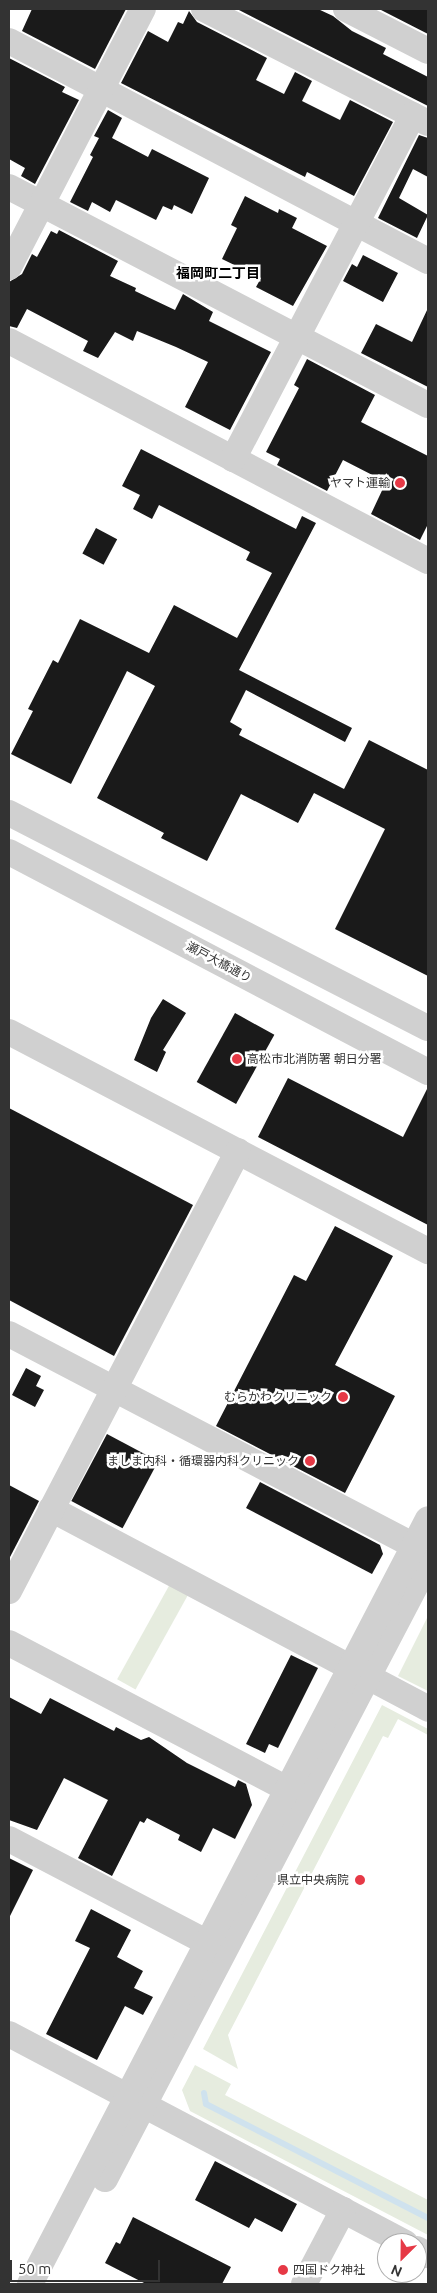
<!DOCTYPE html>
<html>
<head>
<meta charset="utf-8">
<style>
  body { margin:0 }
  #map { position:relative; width:437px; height:2293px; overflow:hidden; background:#fff; font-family:Ubuntu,"Noto Sans JP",sans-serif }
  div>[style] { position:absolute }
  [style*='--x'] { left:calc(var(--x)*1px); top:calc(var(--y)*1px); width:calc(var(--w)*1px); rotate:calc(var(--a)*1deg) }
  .green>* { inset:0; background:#e6ecdf; transform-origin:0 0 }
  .stream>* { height:6px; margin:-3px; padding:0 3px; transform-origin:3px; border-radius:3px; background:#cfe2ee }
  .building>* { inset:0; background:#1a1a1a; transform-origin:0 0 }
  .minor>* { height:26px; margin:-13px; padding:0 13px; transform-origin:13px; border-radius:13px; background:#d0d0d0 }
  .dots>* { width:14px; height:14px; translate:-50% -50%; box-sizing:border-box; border:2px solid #fff; border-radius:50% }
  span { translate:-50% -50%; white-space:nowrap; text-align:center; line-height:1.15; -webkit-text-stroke:5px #fff; paint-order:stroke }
  .poi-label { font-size:12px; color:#333 }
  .right { translate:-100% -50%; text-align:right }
  .left { translate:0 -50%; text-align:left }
  .street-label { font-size:12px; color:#333 }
  .neighbourhood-label { font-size:14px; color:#000; font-weight:700 }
  .frame { position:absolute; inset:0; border:10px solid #333; pointer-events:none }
  .north { position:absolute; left:377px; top:2233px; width:50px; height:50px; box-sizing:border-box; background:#fff; border:1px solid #adadad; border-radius:50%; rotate:203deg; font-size:14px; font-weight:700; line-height:20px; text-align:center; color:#333 }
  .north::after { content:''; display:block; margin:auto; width:18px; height:22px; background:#e63946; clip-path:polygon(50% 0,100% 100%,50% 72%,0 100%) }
  .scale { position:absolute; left:10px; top:2260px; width:150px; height:22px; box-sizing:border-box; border:2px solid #333; border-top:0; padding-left:6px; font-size:15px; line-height:18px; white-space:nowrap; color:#333; -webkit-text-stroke:4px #fff; paint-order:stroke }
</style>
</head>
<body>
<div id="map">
  <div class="green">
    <i style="left:170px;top:1584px;width:21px;height:109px;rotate:29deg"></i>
    <i style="clip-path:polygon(428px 1616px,428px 1691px,398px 1676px)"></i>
    <i style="clip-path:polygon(382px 1705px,428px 1729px,428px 1735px,398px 1719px,388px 1738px,383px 1736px,228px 2035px,238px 2069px,203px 2049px)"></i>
    <i style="clip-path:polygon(195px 2065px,231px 2084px,225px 2095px,428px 2200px,428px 2235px,190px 2111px,182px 2090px)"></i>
  </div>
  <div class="stream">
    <i style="--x:204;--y:2093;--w:11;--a:80"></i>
    <i style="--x:206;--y:2104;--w:250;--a:27.2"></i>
  </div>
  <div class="building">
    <i style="clip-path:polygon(32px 9px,126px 9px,95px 69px,22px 31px)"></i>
    <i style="clip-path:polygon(237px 9px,318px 9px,333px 16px,352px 31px,386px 48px,383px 54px,428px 77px,428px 106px)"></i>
    <i style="clip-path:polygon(379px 9px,428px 9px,428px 34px,383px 11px)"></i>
    <i style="clip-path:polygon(189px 11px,197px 22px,267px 58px,256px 80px,284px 94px,295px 72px,312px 81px,302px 101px,340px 120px,350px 100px,393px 122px,354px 196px,307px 172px,305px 177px,121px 83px,148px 31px,168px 42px,178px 22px,183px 24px)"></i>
    <i style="clip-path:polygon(9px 58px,65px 87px,62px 92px,79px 100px,35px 184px,21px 176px,25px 168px,9px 159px)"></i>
    <i style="clip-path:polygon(108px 110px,122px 118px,112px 138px,148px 157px,152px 149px,209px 178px,192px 214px,174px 205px,172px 210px,163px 206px,156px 220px,116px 200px,110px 212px,92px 202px,88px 211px,70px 202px,93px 157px,90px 155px,99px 138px,94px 136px)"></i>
    <i style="clip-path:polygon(419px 135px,428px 138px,428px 177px,413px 169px,399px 198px,428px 215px,417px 238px,378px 218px)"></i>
    <i style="clip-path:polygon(245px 196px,278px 213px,279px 209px,297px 218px,292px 228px,327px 246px,293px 306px,256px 287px,261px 278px,222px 259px,237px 228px,231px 225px)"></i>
    <i style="clip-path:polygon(59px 230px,118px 261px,110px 276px,136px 288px,135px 291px,175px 310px,183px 294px,213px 312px,209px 321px,271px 352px,230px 430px,185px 407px,208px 362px,176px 347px,137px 331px,133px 341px,115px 332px,98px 358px,83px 351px,88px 341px,27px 309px,17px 328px,9px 326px,9px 282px,22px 274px,32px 254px,37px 257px,51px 231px,57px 234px)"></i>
    <i style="clip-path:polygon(363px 255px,398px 273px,383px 302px,343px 281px,352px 264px,357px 267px)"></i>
    <i style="clip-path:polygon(428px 308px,428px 387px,361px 353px,376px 324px,412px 342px)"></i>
    <i style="clip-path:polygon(307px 359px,375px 395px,361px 422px,428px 456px,428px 524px,420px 540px,371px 514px,386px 482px,343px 460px,327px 491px,277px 465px,280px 459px,266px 452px,299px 388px,294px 385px)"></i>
    <i style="clip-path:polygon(141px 449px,296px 529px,302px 516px,316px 523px,239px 670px,352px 728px,345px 742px,246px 690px,230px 722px,242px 729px,239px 735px,344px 789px,369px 740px,428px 770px,428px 976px,335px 929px,385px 829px,314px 793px,298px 823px,241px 794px,207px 861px,161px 838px,164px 833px,97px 798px,155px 686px,127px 671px,71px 784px,11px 754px,33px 711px,28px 709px,53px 660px,58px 663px,80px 619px,149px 653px,174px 605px,237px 638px,272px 573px,246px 560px,250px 552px,159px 505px,152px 519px,133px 509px,140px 495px,122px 486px)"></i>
    <i style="left:96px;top:528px;width:24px;height:29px;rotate:28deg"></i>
    <i style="clip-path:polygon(163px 999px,186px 1013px,163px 1050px,166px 1052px,157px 1072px,134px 1060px,151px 1018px)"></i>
    <i style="left:235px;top:1013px;width:45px;height:79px;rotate:29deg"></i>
    <i style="clip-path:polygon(288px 1078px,403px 1137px,428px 1087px,428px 1225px,258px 1137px)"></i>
    <i style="clip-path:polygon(9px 1108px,193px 1205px,114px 1356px,9px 1300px)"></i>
    <i style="clip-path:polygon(335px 1226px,393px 1256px,335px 1365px,395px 1396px,345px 1493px,216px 1426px,294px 1275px,306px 1281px)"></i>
    <i style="clip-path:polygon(26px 1368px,41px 1376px,36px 1386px,44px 1390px,35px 1407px,12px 1395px)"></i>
    <i style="left:107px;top:1434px;width:58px;height:76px;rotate:28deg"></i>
    <i style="clip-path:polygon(260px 1482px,380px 1545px,383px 1554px,372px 1574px,246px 1508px)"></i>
    <i style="clip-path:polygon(9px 1485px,39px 1501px,9px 1559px)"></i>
    <i style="clip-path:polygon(291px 1655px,318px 1668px,278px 1748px,269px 1744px,265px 1753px,246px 1744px)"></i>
    <i style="clip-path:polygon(9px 1697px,41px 1714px,50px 1698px,114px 1731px,116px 1727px,141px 1740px,149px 1737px,187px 1763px,235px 1787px,238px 1780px,246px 1784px,252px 1805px,235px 1839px,213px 1828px,201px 1852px,178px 1840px,180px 1835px,147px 1818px,144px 1823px,140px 1821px,112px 1876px,78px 1858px,108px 1800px,64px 1778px,37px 1830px,9px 1820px)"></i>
    <i style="clip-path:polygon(9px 1858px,33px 1870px,9px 1918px)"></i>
    <i style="clip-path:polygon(91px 1909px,131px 1930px,117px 1957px,143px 1971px,134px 1988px,153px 1997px,143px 2015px,125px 2006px,97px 2060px,46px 2034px,90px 1948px,75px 1941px)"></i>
    <i style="clip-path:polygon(215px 2161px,297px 2204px,282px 2232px,255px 2218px,249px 2228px,195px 2200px)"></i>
    <i style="clip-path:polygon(133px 2217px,231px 2267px,222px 2284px,146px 2284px,105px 2263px,116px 2242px,120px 2244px)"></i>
  </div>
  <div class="minor">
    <i style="--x:204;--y:9;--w:251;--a:27"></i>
    <i style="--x:346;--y:9;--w:92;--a:27.1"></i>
    <i style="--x:9;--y:41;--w:473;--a:27.7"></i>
    <i style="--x:9;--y:187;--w:472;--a:27.5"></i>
    <i style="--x:9;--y:267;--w:291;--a:-62.6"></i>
    <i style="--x:9;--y:341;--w:473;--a:27.7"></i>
    <i style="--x:233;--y:459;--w:388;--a:-62.4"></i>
    <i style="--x:9;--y:813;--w:471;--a:27.2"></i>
    <i style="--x:9;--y:852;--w:473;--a:27.7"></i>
    <i style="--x:9;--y:1032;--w:473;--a:27.6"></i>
    <i style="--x:9;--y:1334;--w:457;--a:27.6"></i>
    <i style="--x:51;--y:1509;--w:427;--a:27.9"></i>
    <i style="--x:9;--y:1591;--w:496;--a:-62.5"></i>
    <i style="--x:9;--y:1643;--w:331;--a:27.7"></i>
    <i style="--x:9;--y:1839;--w:242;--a:27.6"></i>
    <i style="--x:9;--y:2034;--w:448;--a:27.8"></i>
    <i style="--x:105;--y:2179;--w:696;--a:-62.37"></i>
    <i style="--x:417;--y:2249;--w:13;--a:29"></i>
    <i style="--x:30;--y:2284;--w:862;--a:-62.51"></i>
    <i style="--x:304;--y:2284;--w:84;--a:-62.2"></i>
  </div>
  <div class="dots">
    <i style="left:400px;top:483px;background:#e63946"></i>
    <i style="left:237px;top:1059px;background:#e63946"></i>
    <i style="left:343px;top:1397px;background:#e63946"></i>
    <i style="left:310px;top:1461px;background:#e63946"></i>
    <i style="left:360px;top:1880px;background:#e63946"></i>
    <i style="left:283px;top:2270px;background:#e63946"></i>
  </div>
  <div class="poi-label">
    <span class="right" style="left:390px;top:483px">ヤマト運輸</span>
    <span class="left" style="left:247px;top:1059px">高松市北消防署 朝日分署</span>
    <span class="right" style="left:332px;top:1397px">むらかわクリニック</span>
    <span class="right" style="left:299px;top:1461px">ましま内科・循環器内科クリニック</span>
    <span class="right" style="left:349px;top:1880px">県立中央病院</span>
    <span class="left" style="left:293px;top:2270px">四国ドク神社</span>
  </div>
  <div class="street-label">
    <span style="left:219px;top:962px;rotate:28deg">瀬戸大橋通り</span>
  </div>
  <div class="neighbourhood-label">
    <span style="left:218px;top:273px">福岡町二丁目</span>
  </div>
  <div class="frame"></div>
  <div class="north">N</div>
  <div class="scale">50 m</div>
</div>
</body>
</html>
